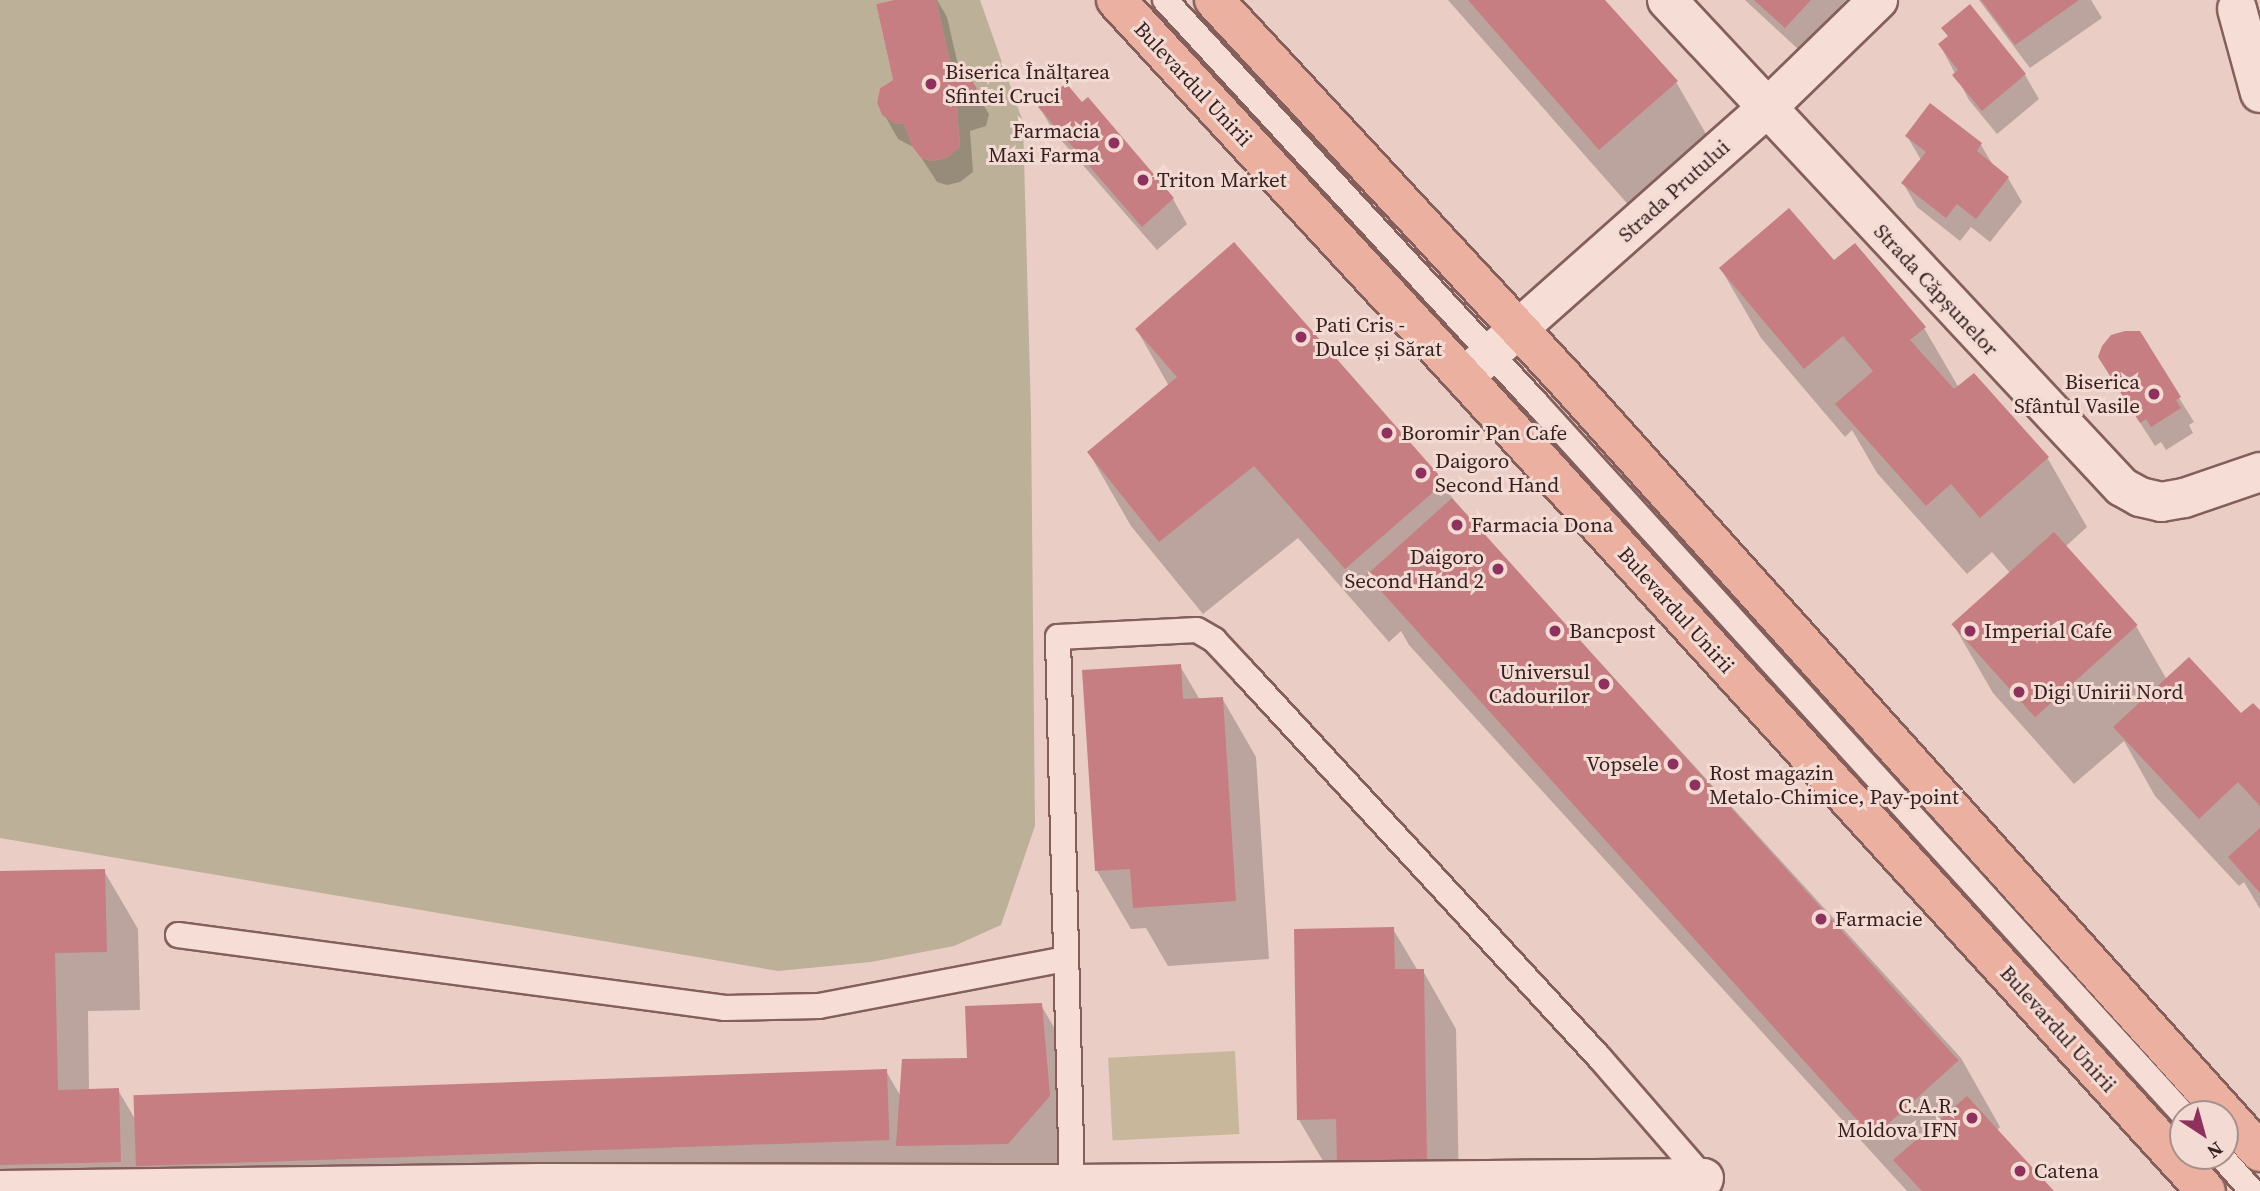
<!DOCTYPE html>
<html>
<head>
<meta charset="utf-8">
<style>
  body { margin:0 }
  #map { position:relative; width:2260px; height:1191px; overflow:hidden; background:#eacdc5; font-family:"Source Serif 4",serif }
  div>[style] { position:absolute }
  [style*='--x'] { left:calc(var(--x)*1px); top:calc(var(--y)*1px); width:calc(var(--w)*1px); rotate:calc(var(--a)*1deg) }
  .green>* { inset:0; background:#c8b79a; transform-origin:0 0 }
  .cemetery>* { inset:0; background:#bdb098 }
  .shadow>* { inset:0; background:#0003 }
  .building>* { inset:0; background:#c67e82; transform-origin:0 0 }
  .roads { filter:drop-shadow(2px 0 #845f5c) drop-shadow(-2px 0 #845f5c) drop-shadow(0 2px #845f5c) drop-shadow(0 -2px #845f5c) }
  .service>* { height:24px; margin:-12px; padding:0 12px; transform-origin:12px; border-radius:12px; background:#f6ded7 }
  .minor>* { height:38px; margin:-19px; padding:0 19px; transform-origin:19px; border-radius:19px; background:#f6ded7 }
  .tertiary>* { height:38px; margin:-19px; padding:0 19px; transform-origin:19px; border-radius:19px; background:#f6ded7 }
  .primary>* { height:38px; margin:-19px; padding:0 19px; transform-origin:19px; border-radius:19px; background:#ebb0a0 }
  .dots>* { width:19px; height:19px; translate:-50% -50%; box-sizing:border-box; border:4px solid #f3dbd4; border-radius:50% }
  span { translate:-50% -50%; white-space:nowrap; text-align:center; line-height:1.15; -webkit-text-stroke:6px #f3dbd4; paint-order:stroke }
  .poi-label { font-size:21px; color:#351f1f }
  .left { translate:0 -50%; text-align:left }
  .right { translate:-100% -50%; text-align:right }
  .street-label { font-size:21px; color:#351f1f }
  .north { position:absolute; left:2169px; top:1100px; width:70px; height:70px; box-sizing:border-box; background:#f3dbd4; border:2px solid #a7908c; border-radius:50%; rotate:144deg; font-size:19px; font-weight:700; line-height:28px; text-align:center; color:#351f1f }
  .north::after { content:''; display:block; margin:auto; width:24px; height:32px; background:#8e315e; clip-path:polygon(50% 0,100% 100%,50% 72%,0 100%) }
</style>
</head>
<body>
<div id="map">
  <div class="green">
    <i style="left:1235px;top:1051px;width:83px;height:127px;rotate:87deg"></i>
  </div>
  <div class="cemetery">
    <i style="clip-path:polygon(0 0,894px 0,876px 4px,893px 80px,880px 88px,877px 102px,895px 124px,904px 124px,913px 148px,921px 158px,932px 161px,946px 158px,960px 147px,957px 107px,973px 101px,977px 88px,962px 65px,950px 62px,936px 0,980px 0,1023px 122px,1031px 415px,1035px 826px,1001px 925px,954px 946px,871px 962px,778px 971px,0 838px)"></i>
  </div>
  <div class="shadow">
    <i style="clip-path:polygon(902px 0,937px 0,947px 17px,958px 65px,989px 114px,986px 126px,970px 131px,973px 172px,960px 182px,947px 185px,937px 182px,915px 148px,898px 139px,884px 114px,895px 80px)"></i>
    <i style="clip-path:polygon(1448px 0,1603px 0,1676px 82px,1716px 151px,1640px 218px)"></i>
    <i style="clip-path:polygon(1745px 0,1846px 0,1800px 51px)"></i>
    <i style="clip-path:polygon(1979px 0,2091px 0,2102px 18px,2030px 68px)"></i>
    <i style="clip-path:polygon(1970px 7px,2025px 75px,2039px 99px,1997px 134px,1969px 100px,1940px 45px,1949px 38px,1943px 28px)"></i>
    <i style="clip-path:polygon(1088px 99px,1173px 199px,1187px 224px,1157px 250px,1054px 132px,1040px 108px,1082px 104px)"></i>
    <i style="clip-path:polygon(1931px 105px,1981px 145px,1994px 167px,2008px 178px,2022px 202px,1990px 242px,1971px 227px,1960px 241px,1917px 207px,1903px 183px,1921px 160px,1907px 136px)"></i>
    <i style="clip-path:polygon(1833px 263px,1924px 328px,1959px 388px,1974px 375px,2048px 459px,2087px 527px,2065px 547px,2136px 626px,2167px 680px,2241px 716px,2260px 712px,2260px 909px,2244px 882px,2239px 886px,2155px 796px,2124px 741px,2074px 784px,1993px 693px,1953px 624px,2010px 573px,1992px 552px,1967px 574px,1877px 473px,1852px 430px,1845px 437px,1761px 338px,1721px 269px)"></i>
    <i style="clip-path:polygon(1137px 330px,1443px 483px,1458px 507px,1961px 1058px,2000px 1127px,1996px 1131px,2051px 1191px,1907px 1191px,1409px 645px,1401px 631px,1389px 642px,1298px 538px,1203px 614px,1131px 526px,1089px 453px,1169px 386px)"></i>
    <i style="clip-path:polygon(2139px 333px,2194px 422px,2189px 425px,2193px 433px,2166px 450px,2161px 442px,2155px 446px,2114px 382px)"></i>
    <i style="clip-path:polygon(1180px 666px,1200px 700px,1222px 698px,1256px 757px,1269px 959px,1168px 966px,1146px 928px,1131px 929px,1097px 871px,1084px 672px)"></i>
    <i style="clip-path:polygon(104px 871px,138px 929px,140px 1010px,88px 1011px,89px 1091px,118px 1090px,135px 1119px,886px 1071px,901px 1097px,969px 1059px,1041px 1005px,1075px 1064px,1083px 1155px,1051px 1191px,0 1191px,0 873px)"></i>
    <i style="clip-path:polygon(1393px 929px,1418px 971px,1423px 971px,1456px 1029px,1459px 1191px,1333px 1178px,1299px 1120px)"></i>
  </div>
  <div class="building">
    <i style="clip-path:polygon(894px 0,936px 0,950px 62px,962px 65px,977px 88px,973px 101px,957px 107px,960px 147px,946px 158px,932px 161px,921px 158px,913px 148px,904px 124px,895px 124px,882px 115px,877px 102px,880px 88px,893px 80px,876px 4px)"></i>
    <i style="clip-path:polygon(1468px 0,1605px 0,1678px 81px,1599px 150px)"></i>
    <i style="clip-path:polygon(1754px 0,1811px 0,1785px 28px)"></i>
    <i style="clip-path:polygon(1981px 0,2079px 0,2015px 45px)"></i>
    <i style="clip-path:polygon(1970px 4px,2026px 74px,1982px 111px,1952px 75px,1958px 70px,1938px 44px,1948px 36px,1941px 28px)"></i>
    <i style="clip-path:polygon(1066px 83px,1082px 102px,1088px 97px,1174px 198px,1142px 227px,1038px 107px)"></i>
    <i style="clip-path:polygon(1930px 103px,1982px 143px,1977px 151px,2009px 177px,1976px 219px,1957px 204px,1946px 218px,1901px 183px,1926px 152px,1905px 136px)"></i>
    <i style="clip-path:polygon(1789px 208px,1834px 260px,1855px 243px,1926px 327px,1910px 340px,1954px 389px,1974px 373px,2049px 457px,1980px 518px,1951px 484px,1926px 506px,1835px 404px,1873px 371px,1843px 336px,1804px 369px,1719px 268px)"></i>
    <i style="clip-path:polygon(1234px 242px,1445px 482px,1345px 569px,1254px 466px,1159px 542px,1087px 452px,1177px 377px,1135px 329px)"></i>
    <i style="clip-path:polygon(2125px 331px,2140px 331px,2181px 397px,2176px 400px,2181px 408px,2151px 427px,2146px 419px,2140px 423px,2098px 357px,2102px 346px,2111px 335px)"></i>
    <i style="left:1452px;top:498px;width:757px;height:115px;rotate:48deg"></i>
    <i style="left:2054px;top:532px;width:125px;height:138px;rotate:48deg"></i>
    <i style="clip-path:polygon(2189px 657px,2241px 713px,2253px 703px,2260px 710px,2260px 806px,2238px 782px,2199px 819px,2113px 727px)"></i>
    <i style="clip-path:polygon(1181px 664px,1183px 699px,1223px 697px,1236px 901px,1133px 908px,1130px 869px,1095px 871px,1082px 670px)"></i>
    <i style="clip-path:polygon(2260px 828px,2260px 893px,2228px 857px)"></i>
    <i style="clip-path:polygon(105px 869px,107px 952px,55px 953px,58px 1090px,119px 1088px,121px 1162px,0 1165px,0 871px)"></i>
    <i style="clip-path:polygon(1394px 927px,1395px 969px,1424px 969px,1427px 1162px,1337px 1164px,1336px 1119px,1297px 1120px,1294px 929px)"></i>
    <i style="clip-path:polygon(1042px 1003px,1050px 1096px,1008px 1144px,896px 1146px,902px 1059px,967px 1058px,965px 1006px)"></i>
    <i style="left:887px;top:1069px;width:71px;height:754px;rotate:88deg"></i>
    <i style="clip-path:polygon(1967px 1096px,2054px 1191px,1922px 1191px,1893px 1160px)"></i>
  </div>
  <div class="roads">
    <div class="service">
      <i style="--x:1165;--y:0;--w:551;--a:47.36"></i>
      <i style="--x:1538;--y:405;--w:958;--a:47.71"></i>
      <i style="--x:178;--y:935;--w:552;--a:7.6"></i>
      <i style="--x:725;--y:1008;--w:94;--a:-1.2"></i>
      <i style="--x:819;--y:1006;--w:251;--a:-10.8"></i>
      <i style="--x:2221;--y:1156;--w:47;--a:48.5"></i>
      <i style="--x:1072;--y:1184;--w:547;--a:-91.47"></i>
      <i style="--x:1058;--y:637;--w:139;--a:-2.9"></i>
      <i style="--x:1197;--y:630;--w:20;--a:30"></i>
      <i style="--x:1214;--y:640;--w:42;--a:46.9"></i>
      <i style="--x:1243;--y:671;--w:525;--a:47.32"></i>
      <i style="--x:1599;--y:1057;--w:168;--a:49.1"></i>
    </div>
    <div class="minor">
      <i style="--x:1667;--y:0;--w:666;--a:46.95"></i>
      <i style="--x:2122;--y:487;--w:21;--a:29"></i>
      <i style="--x:2140;--y:497;--w:22;--a:13"></i>
      <i style="--x:2161;--y:502;--w:23;--a:-10"></i>
      <i style="--x:2184;--y:498;--w:80;--a:-18.9"></i>
      <i style="--x:2237;--y:9;--w:87;--a:74.7"></i>
      <i style="--x:0;--y:1190;--w:540;--a:-0.74"></i>
      <i style="--x:540;--y:1183;--w:532;--a:0.11"></i>
      <i style="--x:1072;--y:1184;--w:632;--a:-0.54"></i>
    </div>
    <div class="tertiary">
      <i style="--x:1464;--y:377;--w:405;--a:-41.6"></i>
      <i style="--x:1767;--y:108;--w:155;--a:-44.2"></i>
    </div>
    <div class="primary">
      <i style="--x:1116;--y:0;--w:513;--a:47.29"></i>
      <i style="--x:1464;--y:377;--w:1101;--a:47.65"></i>
      <i style="--x:1214;--y:0;--w:518;--a:47.19"></i>
      <i style="--x:1566;--y:380;--w:1038;--a:48.05"></i>
    </div>
  </div>
  <div class="dots">
    <i style="left:931px;top:84px;background:#8e315e"></i>
    <i style="left:1114px;top:143px;background:#8e315e"></i>
    <i style="left:1143px;top:180px;background:#8e315e"></i>
    <i style="left:1301px;top:337px;background:#8e315e"></i>
    <i style="left:2154px;top:394px;background:#8e315e"></i>
    <i style="left:1387px;top:433px;background:#8e315e"></i>
    <i style="left:1421px;top:473px;background:#8e315e"></i>
    <i style="left:1457px;top:525px;background:#8e315e"></i>
    <i style="left:1498px;top:569px;background:#8e315e"></i>
    <i style="left:1555px;top:631px;background:#8e315e"></i>
    <i style="left:1970px;top:631px;background:#8e315e"></i>
    <i style="left:1604px;top:684px;background:#8e315e"></i>
    <i style="left:2019px;top:692px;background:#8e315e"></i>
    <i style="left:1673px;top:764px;background:#8e315e"></i>
    <i style="left:1695px;top:785px;background:#8e315e"></i>
    <i style="left:1821px;top:919px;background:#8e315e"></i>
    <i style="left:1972px;top:1118px;background:#8e315e"></i>
    <i style="left:2020px;top:1171px;background:#8e315e"></i>
  </div>
  <div class="poi-label">
    <span class="left" style="left:945px;top:84px">Biserica Înălțarea<br>Sfintei Cruci</span>
    <span class="right" style="left:1100px;top:143px">Farmacia<br>Maxi Farma</span>
    <span class="left" style="left:1157px;top:180px">Triton Market</span>
    <span class="left" style="left:1315px;top:337px">Pati Cris -<br>Dulce și Sărat</span>
    <span class="right" style="left:2140px;top:394px">Biserica<br>Sfântul Vasile</span>
    <span class="left" style="left:1401px;top:433px">Boromir Pan Cafe</span>
    <span class="left" style="left:1435px;top:473px">Daigoro<br>Second Hand</span>
    <span class="left" style="left:1471px;top:525px">Farmacia Dona</span>
    <span class="right" style="left:1484px;top:569px">Daigoro<br>Second Hand 2</span>
    <span class="left" style="left:1569px;top:631px">Bancpost</span>
    <span class="left" style="left:1984px;top:631px">Imperial Cafe</span>
    <span class="right" style="left:1590px;top:684px">Universul<br>Cadourilor</span>
    <span class="left" style="left:2033px;top:692px">Digi Unirii Nord</span>
    <span class="right" style="left:1659px;top:764px">Vopsele</span>
    <span class="left" style="left:1709px;top:785px">Rost magazin<br>Metalo-Chimice, Pay-point</span>
    <span class="left" style="left:1835px;top:919px">Farmacie</span>
    <span class="right" style="left:1958px;top:1118px">C.A.R.<br>Moldova IFN</span>
    <span class="left" style="left:2034px;top:1171px">Catena</span>
  </div>
  <div class="street-label">
    <span style="left:1193px;top:84px;rotate:47deg">Bulevardul Unirii</span>
    <span style="left:1674px;top:191px;rotate:-42deg">Strada Prutului</span>
    <span style="left:1936px;top:290px;rotate:47deg">Strada Căpșunelor</span>
    <span style="left:1676px;top:610px;rotate:48deg">Bulevardul Unirii</span>
    <span style="left:2058px;top:1029px;rotate:48deg">Bulevardul Unirii</span>
  </div>
  <div class="north">N</div>
</div>
</body>
</html>
